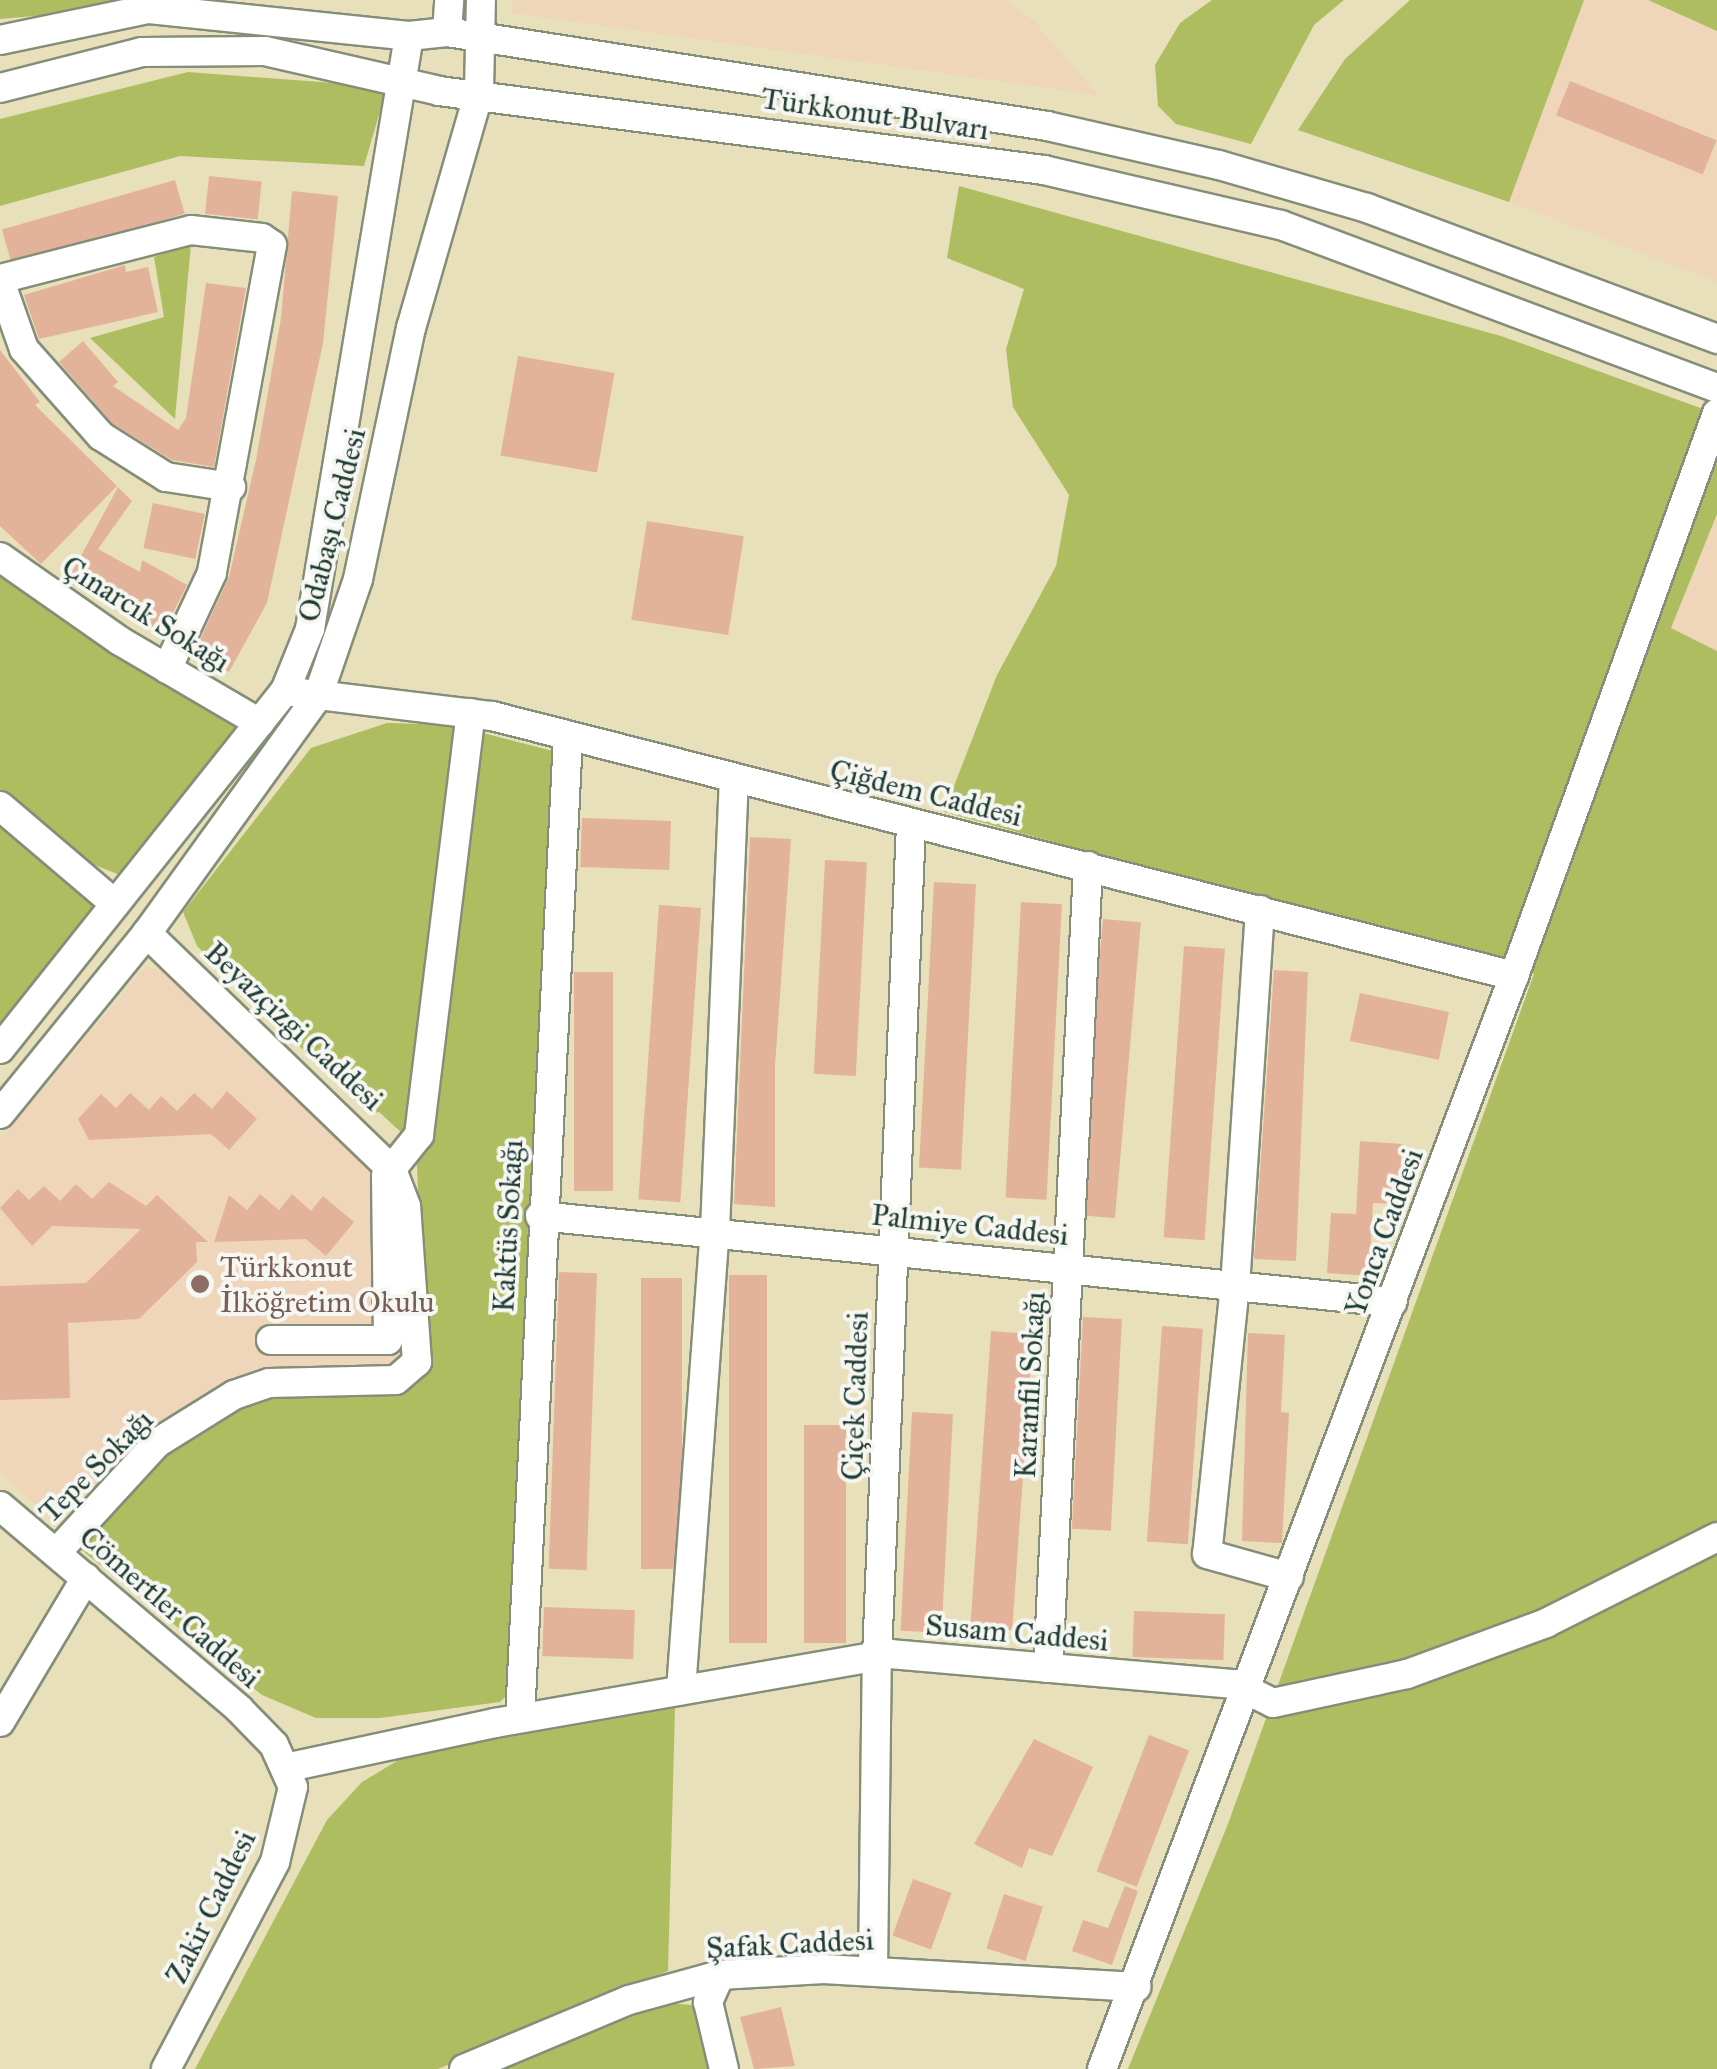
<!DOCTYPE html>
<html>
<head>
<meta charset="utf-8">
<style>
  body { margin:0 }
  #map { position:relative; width:1717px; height:2069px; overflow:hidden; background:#e8dfbb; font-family:"IM FELL Great Primer",serif }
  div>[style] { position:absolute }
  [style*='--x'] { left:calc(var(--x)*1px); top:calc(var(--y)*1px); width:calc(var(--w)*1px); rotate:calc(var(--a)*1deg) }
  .built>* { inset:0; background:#efd6bb }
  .green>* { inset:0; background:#aebd60 }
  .building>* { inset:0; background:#e2b39a; transform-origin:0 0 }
  .roads { filter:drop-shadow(2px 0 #848e78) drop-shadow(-2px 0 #848e78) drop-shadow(0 2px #848e78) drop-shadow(0 -2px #848e78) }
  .minor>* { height:28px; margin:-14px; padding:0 14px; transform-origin:14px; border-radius:14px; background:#fff }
  .dots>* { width:28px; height:28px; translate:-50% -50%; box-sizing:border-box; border:5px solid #f6f6f2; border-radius:50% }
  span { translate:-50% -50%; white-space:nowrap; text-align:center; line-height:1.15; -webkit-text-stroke:8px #f6f6f2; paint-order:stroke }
  .street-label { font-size:30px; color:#1f3d34 }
  .education-label { font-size:30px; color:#785e54 }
  .left { translate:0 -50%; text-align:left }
</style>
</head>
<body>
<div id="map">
  <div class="built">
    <i style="clip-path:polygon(513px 0,1006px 0,1033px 20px,1098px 95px,511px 13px)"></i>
    <i style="clip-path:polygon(1584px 0,1648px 0,1717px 31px,1717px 282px,1509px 202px)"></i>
    <i style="clip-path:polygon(1717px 514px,1717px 651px,1671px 629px)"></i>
    <i style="clip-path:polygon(145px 967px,167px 970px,365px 1153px,397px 1205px,401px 1364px,237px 1379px,140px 1439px,57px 1523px,0 1473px,0 1140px)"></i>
  </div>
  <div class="green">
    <i style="clip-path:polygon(0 0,215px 0,0 19px)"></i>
    <i style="clip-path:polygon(1212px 0,1344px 0,1314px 25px,1251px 144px,1176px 124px,1158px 106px,1155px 65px,1180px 23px)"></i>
    <i style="clip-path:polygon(1410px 0,1584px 0,1509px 202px,1298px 130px,1345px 59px)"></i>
    <i style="clip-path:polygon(1648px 0,1717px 0,1717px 31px)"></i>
    <i style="clip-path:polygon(188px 72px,387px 87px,364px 166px,180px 156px,0 206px,0 119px)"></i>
    <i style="clip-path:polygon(959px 186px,1501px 336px,1717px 414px,1717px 514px,1671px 628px,1717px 651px,1717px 2069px,1128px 2069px,1228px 1824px,1534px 974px,944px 812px,997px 675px,1056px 566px,1069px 495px,1013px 407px,1006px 349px,1024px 289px,947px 258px)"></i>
    <i style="clip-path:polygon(191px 244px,175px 419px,90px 338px,164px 317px,154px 257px)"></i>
    <i style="clip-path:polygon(0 570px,82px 634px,228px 719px,237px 732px,120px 875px,67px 854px,0 794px)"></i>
    <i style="clip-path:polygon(387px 723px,461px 725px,409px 1133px,403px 1134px,379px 1112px,369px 1114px,197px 946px,183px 912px,311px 748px)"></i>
    <i style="clip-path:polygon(483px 733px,553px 751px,508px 1694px,500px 1702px,380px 1718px,316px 1718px,262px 1695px,73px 1543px,167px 1446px,257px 1392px,413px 1384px,424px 1366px,417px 1165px,435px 1080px)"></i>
    <i style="clip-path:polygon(0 826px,98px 909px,0 1025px)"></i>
    <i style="clip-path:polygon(675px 1708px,668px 1971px,438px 2069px,195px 2069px,327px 1820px,362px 1782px,407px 1755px)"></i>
    <i style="clip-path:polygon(666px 2003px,692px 2005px,704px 2024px,715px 2069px,501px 2069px)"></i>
  </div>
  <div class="building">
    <i style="left:1570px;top:81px;width:158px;height:37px;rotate:22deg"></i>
    <i style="left:209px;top:176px;width:53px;height:38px;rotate:6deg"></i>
    <i style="left:175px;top:180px;width:35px;height:180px;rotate:74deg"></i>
    <i style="clip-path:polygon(292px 191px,338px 196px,323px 343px,267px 603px,229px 672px,194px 653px,229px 577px,256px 460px,281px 318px)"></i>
    <i style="clip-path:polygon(125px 265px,126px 272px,148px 267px,158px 312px,39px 339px,24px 295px)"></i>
    <i style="clip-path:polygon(206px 283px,246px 288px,214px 467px,172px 460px,112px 423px,59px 362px,83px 341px,118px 382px,113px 386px,178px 430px,186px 418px)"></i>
    <i style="clip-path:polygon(0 350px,40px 402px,35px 405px,117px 486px,41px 564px,0 526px)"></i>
    <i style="left:518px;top:356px;width:98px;height:101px;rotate:10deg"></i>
    <i style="clip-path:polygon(118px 487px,132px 501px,98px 549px,140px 572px,142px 560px,187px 585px,163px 633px,67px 582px)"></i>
    <i style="left:153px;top:503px;width:53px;height:46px;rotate:12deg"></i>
    <i style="left:647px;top:521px;width:98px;height:100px;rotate:9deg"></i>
    <i style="left:582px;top:818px;width:89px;height:49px;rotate:2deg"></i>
    <i style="clip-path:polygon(750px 837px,791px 839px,775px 1066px,775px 1207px,734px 1204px)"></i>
    <i style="left:825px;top:860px;width:42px;height:214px;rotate:3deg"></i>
    <i style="left:934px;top:882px;width:42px;height:286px;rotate:3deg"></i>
    <i style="left:1021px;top:902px;width:41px;height:296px;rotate:3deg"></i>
    <i style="left:659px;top:905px;width:42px;height:295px;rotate:4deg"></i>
    <i style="left:1103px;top:919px;width:38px;height:297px;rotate:5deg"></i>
    <i style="left:1184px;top:946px;width:41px;height:292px;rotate:4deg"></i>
    <i style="clip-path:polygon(1274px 970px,1308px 972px,1296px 1261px,1254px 1259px)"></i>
    <i style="left:574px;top:972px;width:39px;height:219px"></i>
    <i style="left:1360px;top:993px;width:91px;height:49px;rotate:12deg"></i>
    <i style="clip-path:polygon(227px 1091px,257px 1119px,229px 1150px,211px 1134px,89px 1140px,78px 1119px,101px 1094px,116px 1108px,130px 1093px,149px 1110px,161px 1096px,177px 1111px,194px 1093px,212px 1109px)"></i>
    <i style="clip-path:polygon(1360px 1141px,1402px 1144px,1399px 1204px,1373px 1203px,1369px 1276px,1327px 1273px,1331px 1213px,1356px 1214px)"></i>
    <i style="clip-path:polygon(109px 1182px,146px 1206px,157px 1195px,208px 1242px,196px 1242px,197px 1262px,139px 1319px,68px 1323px,70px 1398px,0 1400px,0 1286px,86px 1283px,141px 1229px,52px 1226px,32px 1246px,0 1208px,18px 1189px,29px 1200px,44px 1186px,60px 1201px,76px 1184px,92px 1199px)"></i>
    <i style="clip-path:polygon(260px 1194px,279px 1210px,292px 1194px,311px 1211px,323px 1196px,354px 1222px,326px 1256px,306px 1239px,214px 1242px,229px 1195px,247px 1210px)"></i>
    <i style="left:559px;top:1272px;width:38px;height:297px;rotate:2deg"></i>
    <i style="left:729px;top:1275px;width:38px;height:368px"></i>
    <i style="left:641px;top:1278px;width:41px;height:291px"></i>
    <i style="left:1083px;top:1317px;width:39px;height:212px;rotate:3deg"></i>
    <i style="left:1162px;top:1326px;width:41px;height:216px;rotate:4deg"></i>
    <i style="left:991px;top:1331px;width:42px;height:297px;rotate:4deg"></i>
    <i style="clip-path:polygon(1248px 1333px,1285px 1335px,1281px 1412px,1289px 1413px,1282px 1543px,1242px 1541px)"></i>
    <i style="left:912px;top:1412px;width:41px;height:219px;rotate:3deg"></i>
    <i style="left:846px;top:1425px;width:218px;height:42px;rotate:90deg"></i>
    <i style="left:544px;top:1607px;width:91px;height:49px;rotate:2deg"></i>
    <i style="left:1134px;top:1611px;width:91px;height:46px;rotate:2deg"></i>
    <i style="left:1149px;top:1735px;width:43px;height:146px;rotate:21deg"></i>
    <i style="clip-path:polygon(1034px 1739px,1093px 1767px,1052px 1856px,1029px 1848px,1022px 1868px,974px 1844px)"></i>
    <i style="left:913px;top:1879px;width:41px;height:60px;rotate:20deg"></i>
    <i style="clip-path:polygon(1125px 1886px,1138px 1891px,1112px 1965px,1072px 1951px,1083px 1920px,1108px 1928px)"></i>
    <i style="left:1004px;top:1894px;width:41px;height:57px;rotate:18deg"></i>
    <i style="clip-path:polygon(781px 2007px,795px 2066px,754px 2069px,740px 2017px)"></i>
  </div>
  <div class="roads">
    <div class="minor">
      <i style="--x:447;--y:32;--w:32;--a:-86"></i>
      <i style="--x:0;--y:40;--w:152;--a:-11.8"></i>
      <i style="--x:149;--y:9;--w:261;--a:5.9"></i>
      <i style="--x:409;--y:36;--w:38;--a:-6"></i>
      <i style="--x:447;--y:32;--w:607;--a:8.9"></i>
      <i style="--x:1047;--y:126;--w:176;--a:12.8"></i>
      <i style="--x:1219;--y:165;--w:154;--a:16.2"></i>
      <i style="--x:1367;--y:208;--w:374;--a:20.5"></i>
      <i style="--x:0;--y:88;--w:146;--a:-14.2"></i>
      <i style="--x:142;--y:52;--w:123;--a:-0.5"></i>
      <i style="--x:265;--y:51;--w:179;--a:12.9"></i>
      <i style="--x:439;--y:91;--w:610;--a:7.44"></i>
      <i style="--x:1044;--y:170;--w:243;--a:13.1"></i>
      <i style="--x:1281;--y:225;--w:465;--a:20.5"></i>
      <i style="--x:0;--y:279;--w:197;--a:-14.4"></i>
      <i style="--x:191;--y:230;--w:71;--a:6.4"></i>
      <i style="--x:262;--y:238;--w:12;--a:35"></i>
      <i style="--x:272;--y:245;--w:333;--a:100.4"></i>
      <i style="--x:212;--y:573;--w:106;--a:115.1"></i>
      <i style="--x:0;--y:281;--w:72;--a:70.6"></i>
      <i style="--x:24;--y:349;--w:116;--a:48.5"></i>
      <i style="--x:101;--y:436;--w:77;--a:32.2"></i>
      <i style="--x:166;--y:477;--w:66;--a:8.7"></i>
      <i style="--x:0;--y:557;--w:146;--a:35"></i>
      <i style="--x:120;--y:641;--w:162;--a:30.4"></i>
      <i style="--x:285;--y:691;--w:209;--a:6.9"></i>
      <i style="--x:492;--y:716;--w:1055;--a:14.27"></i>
      <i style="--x:0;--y:806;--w:151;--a:40.4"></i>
      <i style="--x:1260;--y:910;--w:376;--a:93.8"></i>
      <i style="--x:1235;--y:1285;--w:270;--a:95.9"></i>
      <i style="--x:1207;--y:1554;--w:85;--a:15.7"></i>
      <i style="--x:0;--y:1049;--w:458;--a:-51.5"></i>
      <i style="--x:285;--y:691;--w:67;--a:-68"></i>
      <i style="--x:310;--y:629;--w:601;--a:-80.52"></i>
      <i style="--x:0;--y:1114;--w:233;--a:-50.9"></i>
      <i style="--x:147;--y:933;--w:292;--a:-54.2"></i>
      <i style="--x:318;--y:696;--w:124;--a:-71.1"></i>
      <i style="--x:358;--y:579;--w:257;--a:-78.1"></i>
      <i style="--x:411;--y:328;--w:246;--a:-73.9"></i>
      <i style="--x:479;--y:92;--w:92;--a:-88.8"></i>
      <i style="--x:540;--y:1216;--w:857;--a:5.76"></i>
      <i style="--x:271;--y:1340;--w:117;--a:0"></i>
      <i style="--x:388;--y:1340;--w:164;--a:-90.7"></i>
      <i style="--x:386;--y:1176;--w:53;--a:-51.2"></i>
      <i style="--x:419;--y:1135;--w:425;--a:-83"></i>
      <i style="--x:0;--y:1506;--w:314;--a:40.3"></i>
      <i style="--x:239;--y:1709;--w:50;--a:45.8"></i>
      <i style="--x:274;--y:1745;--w:46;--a:65.7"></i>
      <i style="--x:293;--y:1787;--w:77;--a:103.5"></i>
      <i style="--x:275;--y:1862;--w:234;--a:117.8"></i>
      <i style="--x:56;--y:1553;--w:149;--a:-47.4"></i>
      <i style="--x:157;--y:1443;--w:91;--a:-31.9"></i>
      <i style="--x:234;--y:1395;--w:37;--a:-19"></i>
      <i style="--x:269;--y:1383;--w:127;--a:-1.4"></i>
      <i style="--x:396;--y:1380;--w:28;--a:-41"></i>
      <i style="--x:417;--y:1362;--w:156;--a:-94"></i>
      <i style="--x:406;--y:1206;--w:39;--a:-111"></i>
      <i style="--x:392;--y:1170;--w:341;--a:-136"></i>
      <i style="--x:1048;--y:1668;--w:803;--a:-87.14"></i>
      <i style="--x:681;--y:1690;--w:461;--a:-85.8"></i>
      <i style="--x:715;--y:1230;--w:451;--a:-87.6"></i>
      <i style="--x:520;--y:1718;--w:981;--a:-87.2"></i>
      <i style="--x:0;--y:1722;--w:168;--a:-59.2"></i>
      <i style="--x:285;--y:1768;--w:215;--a:-12.1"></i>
      <i style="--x:495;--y:1723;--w:401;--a:-9.9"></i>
      <i style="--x:890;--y:1654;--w:346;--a:5"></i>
      <i style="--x:1235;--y:1684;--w:42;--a:26.6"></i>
      <i style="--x:1273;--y:1703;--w:137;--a:-12.2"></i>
      <i style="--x:1407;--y:1674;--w:148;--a:-20.1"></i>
      <i style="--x:1546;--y:1623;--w:191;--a:-26.7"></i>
      <i style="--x:873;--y:1971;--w:315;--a:-89.3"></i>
      <i style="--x:877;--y:1656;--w:834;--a:-87.66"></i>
      <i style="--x:720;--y:1975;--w:30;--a:114"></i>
      <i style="--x:708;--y:2002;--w:69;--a:76.6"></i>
      <i style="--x:464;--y:2069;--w:179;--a:-22.7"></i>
      <i style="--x:629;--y:2000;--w:94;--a:-15.4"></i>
      <i style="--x:720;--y:1975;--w:104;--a:-3.3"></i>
      <i style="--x:824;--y:1969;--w:313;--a:3.3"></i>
      <i style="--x:1102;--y:2069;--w:1168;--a:-69.35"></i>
      <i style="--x:1514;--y:976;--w:598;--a:-70.17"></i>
    </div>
  </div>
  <div class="dots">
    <i style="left:200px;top:1284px;background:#8d6e63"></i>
  </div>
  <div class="street-label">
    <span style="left:875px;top:114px;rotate:8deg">Türkkonut Bulvarı</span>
    <span style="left:332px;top:525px;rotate:-76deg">Odabaşı Caddesi</span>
    <span style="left:146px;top:614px;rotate:32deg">Çınarcık Sokağı</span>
    <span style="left:926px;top:793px;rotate:14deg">Çiğdem Caddesi</span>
    <span style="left:294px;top:1026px;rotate:43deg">Beyazçizgi Caddesi</span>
    <span style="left:970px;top:1225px;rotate:6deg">Palmiye Caddesi</span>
    <span style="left:508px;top:1226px;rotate:-87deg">Kaktüs Sokağı</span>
    <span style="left:1384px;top:1232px;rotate:-70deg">Yonca Caddesi</span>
    <span style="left:1030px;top:1385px;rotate:-87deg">Karanfil Sokağı</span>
    <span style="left:855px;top:1396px;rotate:-88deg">Çiçek Caddesi</span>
    <span style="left:96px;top:1466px;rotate:-45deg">Tepe Sokağı</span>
    <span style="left:170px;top:1607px;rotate:41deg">Cömertler Caddesi</span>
    <span style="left:1017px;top:1633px;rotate:5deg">Susam Caddesi</span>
    <span style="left:211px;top:1907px;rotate:-64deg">Zakir Caddesi</span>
    <span style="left:790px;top:1944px;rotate:-3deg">Şafak Caddesi</span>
  </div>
  <div class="education-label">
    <span class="left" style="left:220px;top:1284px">Türkkonut<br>İlköğretim Okulu</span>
  </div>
</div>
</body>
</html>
